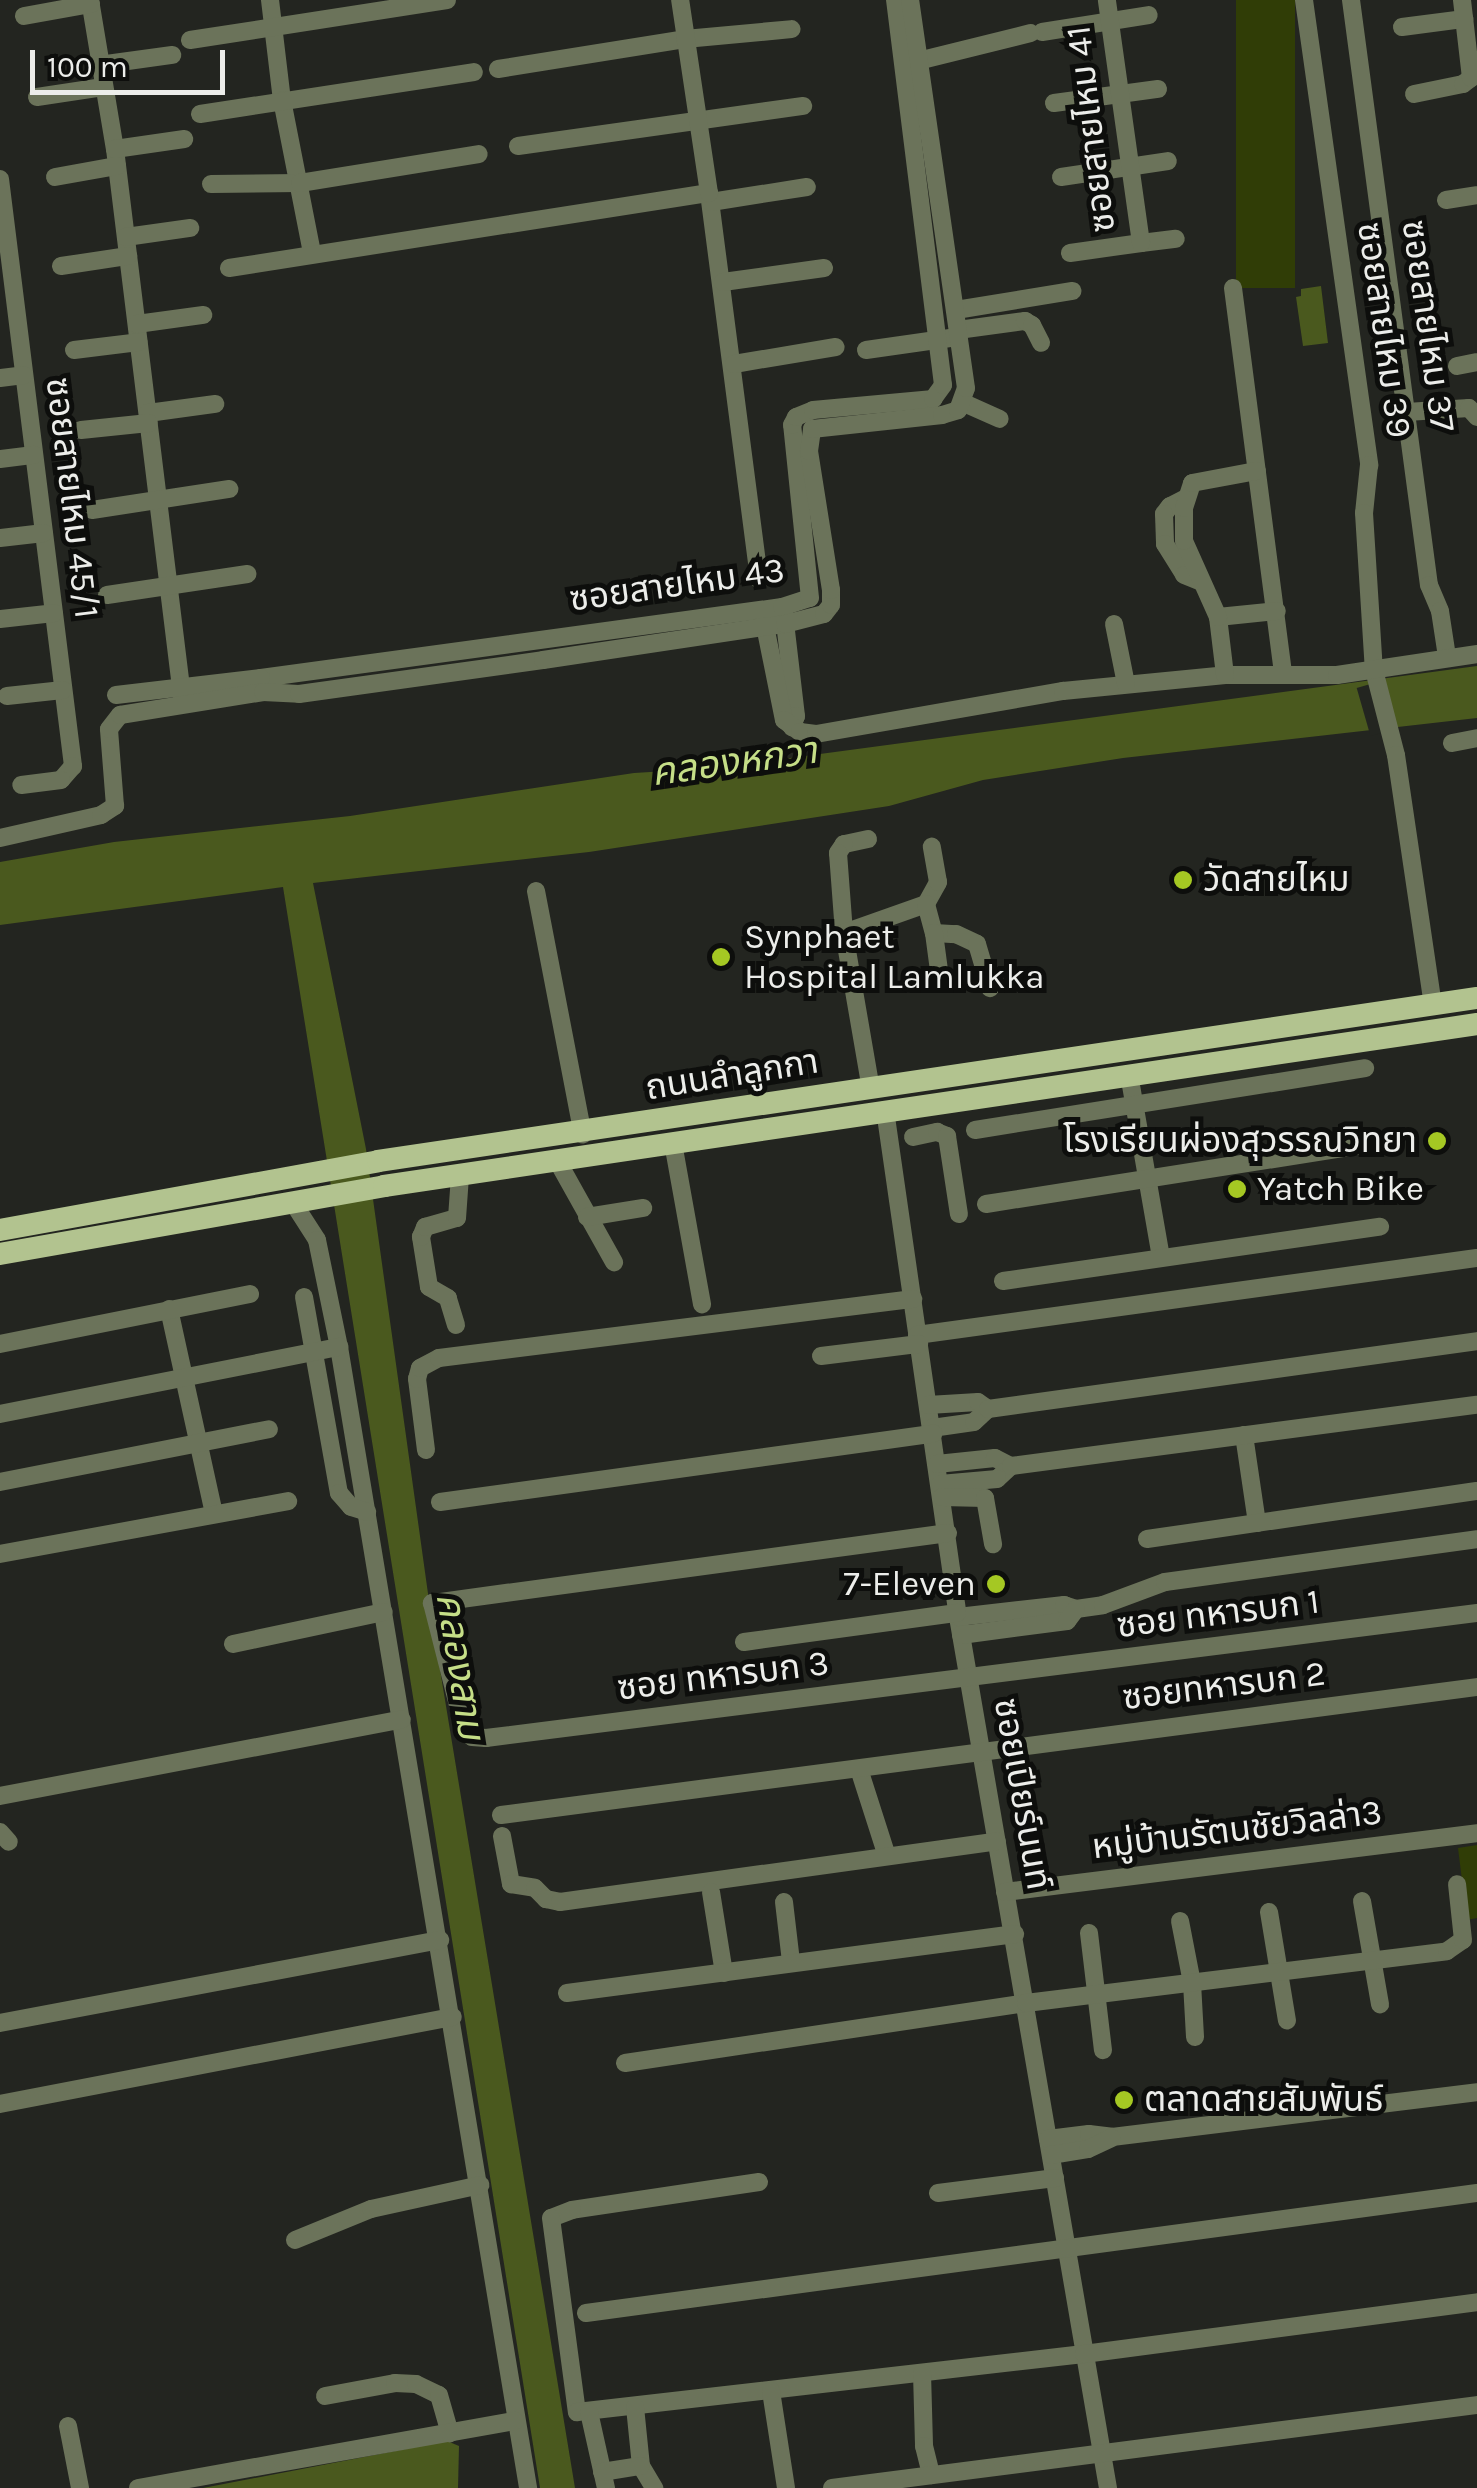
<!DOCTYPE html>
<html>
<head>
<meta charset="utf-8">
<style>
  body { margin:0 }
  #map { position:relative; width:1477px; height:2488px; overflow:hidden; background:#232520; font-family:Karla,"Noto Sans Thai",sans-serif }
  div>[style] { position:absolute }
  [style*='--x'] { left:calc(var(--x)*1px); top:calc(var(--y)*1px); width:calc(var(--w)*1px); rotate:calc(var(--a)*1deg) }
  .green>* { inset:0; background:#303d06; transform-origin:0 0 }
  .water>* { inset:0; background:#4a591e }
  .pier>* { inset:0; background:#232520; transform-origin:0 0 }
  .minor>* { height:18px; margin:-9px; padding:0 9px; transform-origin:9px; border-radius:9px; background:#6b735a }
  .major>* { height:22px; margin:-11px; padding:0 11px; transform-origin:11px; border-radius:11px; background:#b2c38f }
  .dots>* { width:28px; height:28px; translate:-50% -50%; box-sizing:border-box; border:5px solid #0d0e0c; border-radius:50% }
  span { translate:-50% -50%; white-space:nowrap; text-align:center; line-height:1.15; -webkit-text-stroke:10px #0d0e0c; paint-order:stroke }
  .street-label { font-size:35px; color:#ecedea }
  .poi-label { font-size:35px; color:#ecedea }
  .left { translate:0 -50%; text-align:left }
  .right { translate:-100% -50%; text-align:right }
  .water-label { font-size:38px; color:#c5de87; font-style:italic }
  .scale { position:absolute; left:30px; top:50px; width:195px; height:45px; box-sizing:border-box; border:5px solid #ecedea; border-top:0; padding-left:12px; font-size:30px; line-height:35px; white-space:nowrap; color:#ecedea; -webkit-text-stroke:8px #0d0e0c; paint-order:stroke }
</style>
</head>
<body>
<div id="map">
  <div class="green">
    <i style="left:1236px;top:0;width:59px;height:288px"></i>
    <i style="clip-path:polygon(1477px 1845px,1477px 1918px,1467px 1920px,1458px 1848px)"></i>
  </div>
  <div class="water">
    <i style="clip-path:polygon(1321px 286px,1328px 343px,1303px 346px,1296px 297px,1301px 296px,1301px 289px)"></i>
    <i style="clip-path:polygon(1477px 666px,1477px 718px,1123px 758px,983px 780px,889px 806px,589px 852px,313px 883px,366px 1149px,431px 1615px,575px 2488px,540px 2488px,283px 887px,0 925px,0 862px,114px 842px,350px 816px,634px 773px,716px 768px)"></i>
    <i style="clip-path:polygon(447px 2441px,459px 2446px,458px 2488px,203px 2488px)"></i>
  </div>
  <div class="pier">
    <i style="left:1374px;top:683px;width:50px;height:18px;rotate:74deg"></i>
  </div>
  <div class="minor">
    <i style="--x:90;--y:0;--w:151;--a:80.5"></i>
    <i style="--x:115;--y:149;--w:559;--a:83.01"></i>
    <i style="--x:270;--y:0;--w:101;--a:83.2"></i>
    <i style="--x:282;--y:100;--w:156;--a:78.9"></i>
    <i style="--x:1304;--y:0;--w:470;--a:82"></i>
    <i style="--x:1369;--y:465;--w:48;--a:95.9"></i>
    <i style="--x:1364;--y:513;--w:157;--a:86.4"></i>
    <i style="--x:1374;--y:670;--w:88;--a:75.5"></i>
    <i style="--x:1396;--y:755;--w:253;--a:81.6"></i>
    <i style="--x:1351;--y:0;--w:590;--a:82.41"></i>
    <i style="--x:1429;--y:585;--w:28;--a:67"></i>
    <i style="--x:1440;--y:611;--w:47;--a:81.3"></i>
    <i style="--x:24;--y:16;--w:68;--a:-10.2"></i>
    <i style="--x:1402;--y:27;--w:63;--a:-7.4"></i>
    <i style="--x:1042;--y:32;--w:108;--a:-9"></i>
    <i style="--x:190;--y:40;--w:260;--a:-8.8"></i>
    <i style="--x:922;--y:60;--w:112;--a:-13.9"></i>
    <i style="--x:99;--y:65;--w:74;--a:-7.8"></i>
    <i style="--x:498;--y:69;--w:189;--a:-9.1"></i>
    <i style="--x:685;--y:39;--w:107;--a:-5.3"></i>
    <i style="--x:1414;--y:94;--w:50;--a:-11.5"></i>
    <i style="--x:1463;--y:84;--w:10;--a:-37"></i>
    <i style="--x:1471;--y:78;--w:79;--a:-96.6"></i>
    <i style="--x:37;--y:97;--w:67;--a:-8.6"></i>
    <i style="--x:1054;--y:103;--w:105;--a:-7.7"></i>
    <i style="--x:200;--y:114;--w:277;--a:-8.7"></i>
    <i style="--x:518;--y:146;--w:288;--a:-8"></i>
    <i style="--x:115;--y:149;--w:70;--a:-8.2"></i>
    <i style="--x:55;--y:177;--w:63;--a:-10.1"></i>
    <i style="--x:1061;--y:177;--w:108;--a:-8.5"></i>
    <i style="--x:0;--y:179;--w:592;--a:82.91"></i>
    <i style="--x:73;--y:766;--w:18;--a:131"></i>
    <i style="--x:61;--y:780;--w:40;--a:172.9"></i>
    <i style="--x:211;--y:184;--w:89;--a:-0.6"></i>
    <i style="--x:300;--y:183;--w:181;--a:-9.2"></i>
    <i style="--x:709;--y:193;--w:390;--a:82.6"></i>
    <i style="--x:1446;--y:200;--w:31;--a:-9"></i>
    <i style="--x:711;--y:202;--w:97;--a:-8.9"></i>
    <i style="--x:126;--y:237;--w:65;--a:-8"></i>
    <i style="--x:1141;--y:243;--w:35;--a:-7"></i>
    <i style="--x:1070;--y:253;--w:72;--a:-8"></i>
    <i style="--x:1141;--y:243;--w:245;--a:-98"></i>
    <i style="--x:61;--y:266;--w:68;--a:-8.5"></i>
    <i style="--x:229;--y:268;--w:486;--a:-8.9"></i>
    <i style="--x:709;--y:193;--w:195;--a:-98.5"></i>
    <i style="--x:723;--y:282;--w:102;--a:-7.9"></i>
    <i style="--x:1233;--y:288;--w:390;--a:82.6"></i>
    <i style="--x:956;--y:310;--w:118;--a:-9.3"></i>
    <i style="--x:137;--y:324;--w:67;--a:-7.8"></i>
    <i style="--x:958;--y:330;--w:68;--a:-7.7"></i>
    <i style="--x:1025;--y:321;--w:8;--a:30"></i>
    <i style="--x:1032;--y:325;--w:20;--a:63"></i>
    <i style="--x:74;--y:350;--w:65;--a:-7"></i>
    <i style="--x:866;--y:350;--w:85;--a:-8.1"></i>
    <i style="--x:734;--y:364;--w:103;--a:-9.5"></i>
    <i style="--x:1457;--y:366;--w:20;--a:-11"></i>
    <i style="--x:0;--y:378;--w:24;--a:-7"></i>
    <i style="--x:964;--y:403;--w:39;--a:24"></i>
    <i style="--x:1407;--y:412;--w:62;--a:-3.7"></i>
    <i style="--x:1469;--y:408;--w:12;--a:48"></i>
    <i style="--x:148;--y:413;--w:68;--a:-7.7"></i>
    <i style="--x:81;--y:430;--w:68;--a:-5.9"></i>
    <i style="--x:0;--y:459;--w:34;--a:-7"></i>
    <i style="--x:1186;--y:498;--w:18;--a:153"></i>
    <i style="--x:1170;--y:506;--w:10;--a:127"></i>
    <i style="--x:1164;--y:514;--w:30;--a:88"></i>
    <i style="--x:1165;--y:544;--w:36;--a:58"></i>
    <i style="--x:1184;--y:575;--w:16;--a:22"></i>
    <i style="--x:92;--y:510;--w:139;--a:-8.7"></i>
    <i style="--x:0;--y:538;--w:44;--a:-6.5"></i>
    <i style="--x:107;--y:595;--w:142;--a:-8.5"></i>
    <i style="--x:784;--y:614;--w:103;--a:83.3"></i>
    <i style="--x:796;--y:716;--w:12;--a:110"></i>
    <i style="--x:763;--y:616;--w:106;--a:78.6"></i>
    <i style="--x:784;--y:720;--w:20;--a:37"></i>
    <i style="--x:800;--y:732;--w:16;--a:7"></i>
    <i style="--x:816;--y:734;--w:251;--a:-9.9"></i>
    <i style="--x:1063;--y:691;--w:163;--a:-5.6"></i>
    <i style="--x:1225;--y:675;--w:112;--a:0"></i>
    <i style="--x:1337;--y:675;--w:142;--a:-8.5"></i>
    <i style="--x:1218;--y:617;--w:59;--a:-5.8"></i>
    <i style="--x:0;--y:619;--w:54;--a:-6.3"></i>
    <i style="--x:1114;--y:624;--w:61;--a:78.7"></i>
    <i style="--x:1225;--y:675;--w:58;--a:-96.9"></i>
    <i style="--x:1218;--y:617;--w:83;--a:-114.1"></i>
    <i style="--x:1184;--y:541;--w:33;--a:-90"></i>
    <i style="--x:1184;--y:508;--w:26;--a:-72"></i>
    <i style="--x:1192;--y:483;--w:66;--a:-10.5"></i>
    <i style="--x:263;--y:692;--w:14;--a:-98"></i>
    <i style="--x:261;--y:678;--w:526;--a:-7.76"></i>
    <i style="--x:782;--y:607;--w:29;--a:-18"></i>
    <i style="--x:810;--y:598;--w:174;--a:-95.9"></i>
    <i style="--x:792;--y:425;--w:9;--a:-63"></i>
    <i style="--x:796;--y:417;--w:18;--a:-22"></i>
    <i style="--x:813;--y:410;--w:121;--a:-5.2"></i>
    <i style="--x:933;--y:399;--w:17;--a:-54"></i>
    <i style="--x:943;--y:385;--w:388;--a:-97.1"></i>
    <i style="--x:116;--y:695;--w:146;--a:-6.7"></i>
    <i style="--x:7;--y:696;--w:56;--a:-6.1"></i>
    <i style="--x:1452;--y:743;--w:25;--a:-11"></i>
    <i style="--x:0;--y:838;--w:104;--a:-12.8"></i>
    <i style="--x:101;--y:815;--w:17;--a:-33"></i>
    <i style="--x:115;--y:806;--w:77;--a:-94.5"></i>
    <i style="--x:109;--y:729;--w:18;--a:-52"></i>
    <i style="--x:120;--y:715;--w:145;--a:-9.1"></i>
    <i style="--x:263;--y:692;--w:36;--a:3"></i>
    <i style="--x:299;--y:694;--w:246;--a:-7.9"></i>
    <i style="--x:543;--y:660;--w:245;--a:-8.5"></i>
    <i style="--x:785;--y:624;--w:40;--a:-14.4"></i>
    <i style="--x:824;--y:614;--w:11;--a:-52"></i>
    <i style="--x:831;--y:605;--w:15;--a:-90"></i>
    <i style="--x:831;--y:590;--w:141;--a:-99"></i>
    <i style="--x:809;--y:451;--w:22;--a:-82"></i>
    <i style="--x:812;--y:429;--w:131;--a:-6.1"></i>
    <i style="--x:942;--y:415;--w:17;--a:-17"></i>
    <i style="--x:958;--y:410;--w:23;--a:-70"></i>
    <i style="--x:966;--y:388;--w:392;--a:-98.2"></i>
    <i style="--x:868;--y:839;--w:25;--a:168"></i>
    <i style="--x:844;--y:844;--w:11;--a:124"></i>
    <i style="--x:838;--y:853;--w:80;--a:85.7"></i>
    <i style="--x:844;--y:933;--w:158;--a:80.2"></i>
    <i style="--x:536;--y:891;--w:248;--a:79.1"></i>
    <i style="--x:926;--y:904;--w:25;--a:-61"></i>
    <i style="--x:938;--y:882;--w:36;--a:-100"></i>
    <i style="--x:844;--y:933;--w:87;--a:-19.5"></i>
    <i style="--x:926;--y:904;--w:30;--a:75"></i>
    <i style="--x:934;--y:933;--w:22;--a:3"></i>
    <i style="--x:956;--y:934;--w:23;--a:25"></i>
    <i style="--x:977;--y:944;--w:46;--a:73.5"></i>
    <i style="--x:934;--y:933;--w:45;--a:82.4"></i>
    <i style="--x:1129;--y:1074;--w:186;--a:80.1"></i>
    <i style="--x:885;--y:1110;--w:512;--a:81.81"></i>
    <i style="--x:958;--y:1617;--w:884;--a:80.23"></i>
    <i style="--x:975;--y:1130;--w:395;--a:-9"></i>
    <i style="--x:913;--y:1137;--w:25;--a:-12"></i>
    <i style="--x:937;--y:1132;--w:11;--a:22"></i>
    <i style="--x:947;--y:1136;--w:79;--a:81.3"></i>
    <i style="--x:673;--y:1143;--w:164;--a:79.8"></i>
    <i style="--x:558;--y:1162;--w:115;--a:60.8"></i>
    <i style="--x:292;--y:1201;--w:46;--a:57.3"></i>
    <i style="--x:317;--y:1240;--w:109;--a:78.4"></i>
    <i style="--x:339;--y:1347;--w:1157;--a:80.59"></i>
    <i style="--x:986;--y:1204;--w:388;--a:-8.9"></i>
    <i style="--x:587;--y:1217;--w:57;--a:-9.1"></i>
    <i style="--x:1003;--y:1281;--w:381;--a:-8.2"></i>
    <i style="--x:304;--y:1297;--w:199;--a:79.9"></i>
    <i style="--x:339;--y:1493;--w:18;--a:49"></i>
    <i style="--x:351;--y:1507;--w:17;--a:17"></i>
    <i style="--x:169;--y:1309;--w:209;--a:77.6"></i>
    <i style="--x:456;--y:1325;--w:28;--a:-107"></i>
    <i style="--x:448;--y:1298;--w:22;--a:-150"></i>
    <i style="--x:429;--y:1287;--w:51;--a:-99.1"></i>
    <i style="--x:421;--y:1237;--w:11;--a:-68"></i>
    <i style="--x:425;--y:1227;--w:33;--a:-16"></i>
    <i style="--x:457;--y:1218;--w:42;--a:-85.9"></i>
    <i style="--x:917;--y:1335;--w:565;--a:-7.83"></i>
    <i style="--x:0;--y:1344;--w:255;--a:-11.3"></i>
    <i style="--x:821;--y:1356;--w:99;--a:-7"></i>
    <i style="--x:928;--y:1405;--w:50;--a:-3.4"></i>
    <i style="--x:978;--y:1402;--w:12;--a:35"></i>
    <i style="--x:0;--y:1414;--w:346;--a:-11.2"></i>
    <i style="--x:932;--y:1428;--w:42;--a:-8.1"></i>
    <i style="--x:974;--y:1422;--w:19;--a:-43"></i>
    <i style="--x:988;--y:1409;--w:494;--a:-7.9"></i>
    <i style="--x:1244;--y:1435;--w:89;--a:81.6"></i>
    <i style="--x:426;--y:1450;--w:72;--a:-97.2"></i>
    <i style="--x:417;--y:1379;--w:11;--a:-75"></i>
    <i style="--x:420;--y:1368;--w:21;--a:-28"></i>
    <i style="--x:439;--y:1358;--w:478;--a:-7.1"></i>
    <i style="--x:937;--y:1464;--w:58;--a:-5.9"></i>
    <i style="--x:995;--y:1458;--w:18;--a:27"></i>
    <i style="--x:1011;--y:1466;--w:19;--a:137"></i>
    <i style="--x:997;--y:1479;--w:57;--a:175"></i>
    <i style="--x:1011;--y:1466;--w:470;--a:-7.5"></i>
    <i style="--x:0;--y:1482;--w:274;--a:-11.1"></i>
    <i style="--x:942;--y:1497;--w:43;--a:1.3"></i>
    <i style="--x:985;--y:1498;--w:47;--a:80.1"></i>
    <i style="--x:440;--y:1502;--w:498;--a:-7.9"></i>
    <i style="--x:948;--y:1533;--w:521;--a:172.27"></i>
    <i style="--x:432;--y:1603;--w:130;--a:75.7"></i>
    <i style="--x:464;--y:1729;--w:11;--a:45"></i>
    <i style="--x:472;--y:1737;--w:14;--a:4"></i>
    <i style="--x:486;--y:1738;--w:999;--a:-7.19"></i>
    <i style="--x:1147;--y:1539;--w:333;--a:-8.3"></i>
    <i style="--x:0;--y:1554;--w:293;--a:-10.4"></i>
    <i style="--x:958;--y:1617;--w:107;--a:-6.5"></i>
    <i style="--x:1064;--y:1605;--w:13;--a:18"></i>
    <i style="--x:1076;--y:1609;--w:27;--a:-8"></i>
    <i style="--x:1103;--y:1605;--w:66;--a:-20.4"></i>
    <i style="--x:1165;--y:1582;--w:315;--a:-7.8"></i>
    <i style="--x:961;--y:1635;--w:107;--a:-7.5"></i>
    <i style="--x:1067;--y:1621;--w:15;--a:-53"></i>
    <i style="--x:744;--y:1642;--w:215;--a:-7.8"></i>
    <i style="--x:233;--y:1644;--w:154;--a:-12"></i>
    <i style="--x:859;--y:1769;--w:91;--a:72.2"></i>
    <i style="--x:0;--y:1796;--w:409;--a:-10.8"></i>
    <i style="--x:501;--y:1815;--w:984;--a:-7.47"></i>
    <i style="--x:0;--y:1832;--w:13;--a:48"></i>
    <i style="--x:502;--y:1836;--w:49;--a:79.4"></i>
    <i style="--x:511;--y:1884;--w:24;--a:9"></i>
    <i style="--x:535;--y:1888;--w:16;--a:45"></i>
    <i style="--x:546;--y:1899;--w:14;--a:12"></i>
    <i style="--x:560;--y:1902;--w:441;--a:-7.9"></i>
    <i style="--x:711;--y:1892;--w:82;--a:80.9"></i>
    <i style="--x:1005;--y:1892;--w:476;--a:-7.1"></i>
    <i style="--x:1362;--y:1901;--w:105;--a:80.1"></i>
    <i style="--x:784;--y:1902;--w:60;--a:83.3"></i>
    <i style="--x:1269;--y:1912;--w:110;--a:80.6"></i>
    <i style="--x:1180;--y:1921;--w:63;--a:79"></i>
    <i style="--x:1192;--y:1983;--w:54;--a:86.8"></i>
    <i style="--x:1089;--y:1933;--w:118;--a:83.2"></i>
    <i style="--x:567;--y:1993;--w:452;--a:-7.5"></i>
    <i style="--x:0;--y:2023;--w:448;--a:-10.7"></i>
    <i style="--x:625;--y:2063;--w:405;--a:-8.5"></i>
    <i style="--x:1026;--y:2003;--w:424;--a:-7"></i>
    <i style="--x:1447;--y:1951;--w:19;--a:-35"></i>
    <i style="--x:1463;--y:1940;--w:56;--a:-96.1"></i>
    <i style="--x:0;--y:2104;--w:461;--a:-10.9"></i>
    <i style="--x:1048;--y:2139;--w:41;--a:-7"></i>
    <i style="--x:1089;--y:2134;--w:23;--a:7"></i>
    <i style="--x:1112;--y:2137;--w:368;--a:-7"></i>
    <i style="--x:1051;--y:2155;--w:37;--a:-9"></i>
    <i style="--x:1088;--y:2149;--w:26;--a:-25"></i>
    <i style="--x:759;--y:2182;--w:189;--a:171.5"></i>
    <i style="--x:572;--y:2210;--w:22;--a:159"></i>
    <i style="--x:551;--y:2218;--w:196;--a:82.4"></i>
    <i style="--x:577;--y:2412;--w:510;--a:-6.53"></i>
    <i style="--x:1084;--y:2354;--w:396;--a:-7.5"></i>
    <i style="--x:938;--y:2193;--w:118;--a:-7.3"></i>
    <i style="--x:295;--y:2240;--w:82;--a:-22.2"></i>
    <i style="--x:371;--y:2209;--w:112;--a:-12.4"></i>
    <i style="--x:586;--y:2313;--w:899;--a:-7.67"></i>
    <i style="--x:922;--y:2373;--w:73;--a:88.4"></i>
    <i style="--x:924;--y:2446;--w:30;--a:76"></i>
    <i style="--x:771;--y:2391;--w:98;--a:81.2"></i>
    <i style="--x:325;--y:2396;--w:71;--a:-10.5"></i>
    <i style="--x:395;--y:2383;--w:21;--a:3"></i>
    <i style="--x:416;--y:2384;--w:25;--a:26"></i>
    <i style="--x:439;--y:2395;--w:40;--a:74"></i>
    <i style="--x:635;--y:2407;--w:59;--a:84.2"></i>
    <i style="--x:641;--y:2466;--w:26;--a:59"></i>
    <i style="--x:589;--y:2412;--w:78;--a:77.4"></i>
    <i style="--x:68;--y:2426;--w:63;--a:79"></i>
    <i style="--x:602;--y:2472;--w:39;--a:-9"></i>
    <i style="--x:138;--y:2488;--w:383;--a:-10.1"></i>
    <i style="--x:832;--y:2488;--w:650;--a:-7.33"></i>
  </div>
  <div class="major">
    <i style="--x:0;--y:1230;--w:384;--a:-10.3"></i>
    <i style="--x:378;--y:1161;--w:1111;--a:-8.44"></i>
    <i style="--x:0;--y:1254;--w:390;--a:-10"></i>
    <i style="--x:384;--y:1186;--w:1105;--a:-8.43"></i>
  </div>
  <div class="dots">
    <i style="left:1183px;top:880px;background:#a5c823"></i>
    <i style="left:721px;top:957px;background:#a5c823"></i>
    <i style="left:1437px;top:1141px;background:#a5c823"></i>
    <i style="left:1237px;top:1189px;background:#a5c823"></i>
    <i style="left:996px;top:1584px;background:#a5c823"></i>
    <i style="left:1124px;top:2100px;background:#a5c823"></i>
  </div>
  <div class="street-label">
    <span style="left:1091px;top:129px;rotate:-97deg">ซอยสายไหม 41</span>
    <span style="left:1428px;top:326px;rotate:82deg">ซอยสายไหม 37</span>
    <span style="left:1384px;top:330px;rotate:82deg">ซอยสายไหม 39</span>
    <span style="left:72px;top:498px;rotate:83deg">ซอยสายไหม 45/1</span>
    <span style="left:677px;top:585px;rotate:-8deg">ซอยสายไหม 43</span>
    <span style="left:732px;top:1075px;rotate:-9deg">ถนนลำลูกกา</span>
    <span style="left:1218px;top:1614px;rotate:-7deg">ซอย ทหารบก 1</span>
    <span style="left:723px;top:1676px;rotate:-7deg">ซอย ทหารบก 3</span>
    <span style="left:1224px;top:1686px;rotate:-7deg">ซอยทหารบก 2</span>
    <span style="left:1022px;top:1794px;rotate:80deg">ซอยเปียร์นนท์</span>
    <span style="left:1237px;top:1830px;rotate:-7deg">หมู่บ้านรัตนชัยวิลล่า3</span>
  </div>
  <div class="poi-label">
    <span class="left" style="left:1203px;top:880px">วัดสายไหม</span>
    <span class="left" style="left:744px;top:957px">Synphaet<br>Hospital Lamlukka</span>
    <span class="right" style="left:1417px;top:1141px">โรงเรียนผ่องสุวรรณวิทยา</span>
    <span class="left" style="left:1257px;top:1189px">Yatch Bike</span>
    <span class="right" style="left:976px;top:1584px">7-Eleven</span>
    <span class="left" style="left:1144px;top:2100px">ตลาดสายสัมพันธ์</span>
  </div>
  <div class="water-label">
    <span style="left:734px;top:762px;rotate:-8deg">คลองหกวา</span>
    <span style="left:460px;top:1666px;rotate:81deg">คลองสาม</span>
  </div>
  <div class="scale">100 m</div>
</div>
</body>
</html>
